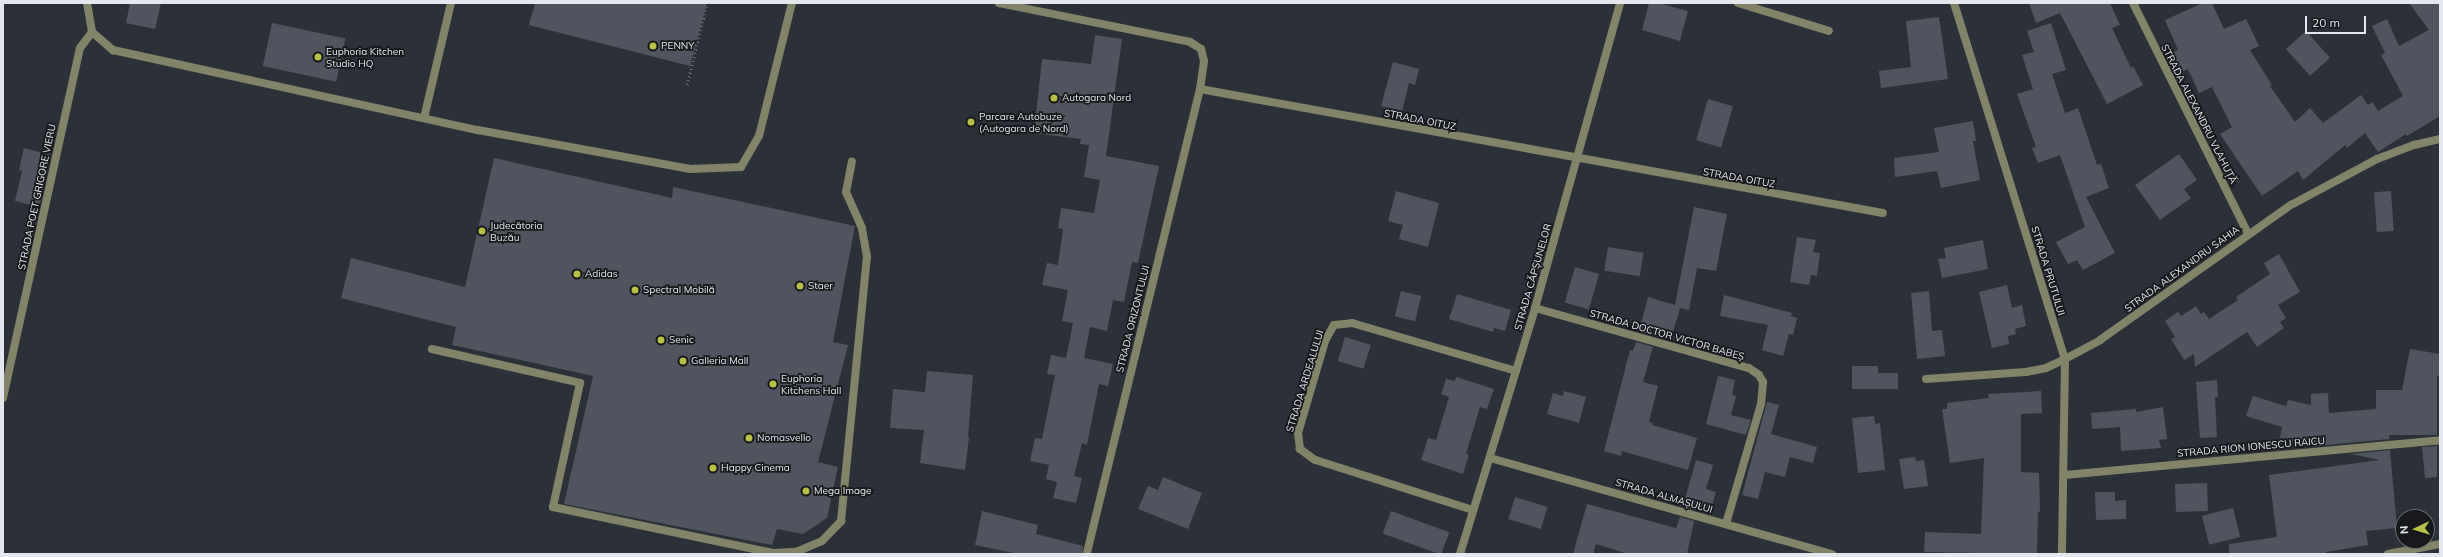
<!DOCTYPE html>
<html>
<head>
<meta charset="utf-8">
<style>
  body { margin:0 }
  #map { position:relative; width:2443px; height:557px; overflow:hidden; background:#2c3039; font-family:Mulish,sans-serif }
  div>[style] { position:absolute }
  [style*='--x'] { left:calc(var(--x)*1px); top:calc(var(--y)*1px); width:calc(var(--w)*1px); rotate:calc(var(--a)*1deg) }
  .building>* { inset:0; background:#50545e; transform-origin:0 0 }
  .path>* { height:2.5px; margin-top:-1.25px; transform-origin:0; background:repeating-linear-gradient(90deg,#666a72 0 1px,transparent 0 4px) }
  .service>* { height:8px; margin:-4px; padding:0 4px; transform-origin:4px; border-radius:4px; background:#818466 }
  .minor>* { height:8px; margin:-4px; padding:0 4px; transform-origin:4px; border-radius:4px; background:#818466 }
  .tertiary>* { height:8px; margin:-4px; padding:0 4px; transform-origin:4px; border-radius:4px; background:#818466 }
  .dots>* { width:11px; height:11px; translate:-50% -50%; box-sizing:border-box; border:2px solid #16181c; border-radius:50% }
  span { translate:-50% -50%; white-space:nowrap; text-align:center; line-height:1.15; -webkit-text-stroke:3.5px #16181c; paint-order:stroke }
  .poi-label { font-size:10px; color:#e4e7ed }
  .left { translate:0 -50%; text-align:left }
  .street-label { font-size:10px; color:#e4e7ed }
  .frame { position:absolute; inset:0; border:4px solid #e4e7ed; pointer-events:none }
  .north { position:absolute; left:2395px; top:509px; width:40px; height:40px; box-sizing:border-box; background:#16181c; border:1px solid #686b70; border-radius:50%; rotate:266deg; font-size:11px; font-weight:700; line-height:16px; text-align:center; color:#e4e7ed }
  .north::after { content:''; display:block; margin:auto; width:14px; height:18px; background:#b9c046; clip-path:polygon(50% 0,100% 100%,50% 72%,0 100%) }
  .scale { position:absolute; left:2305px; top:16px; width:61px; height:18px; box-sizing:border-box; border:2px solid #e4e7ed; border-top:0; padding-left:5px; font-size:12px; line-height:14px; white-space:nowrap; color:#e4e7ed; -webkit-text-stroke:3px #16181c; paint-order:stroke }
</style>
</head>
<body>
<div id="map">
  <div class="building">
    <i style="clip-path:polygon(130px 3px,161px 3px,155px 29px,126px 23px)"></i>
    <i style="clip-path:polygon(535px 3px,707px 3px,690px 66px,529px 25px)"></i>
    <i style="clip-path:polygon(1649px 3px,1658px 3px,1688px 11px,1680px 41px,1642px 30px)"></i>
    <i style="clip-path:polygon(2029px 3px,2110px 3px,2120px 25px,2112px 28px,2131px 68px,2133px 66px,2143px 85px,2107px 104px,2060px 13px,2036px 23px)"></i>
    <i style="clip-path:polygon(2203px 3px,2212px 3px,2224px 29px,2246px 19px,2259px 46px,2250px 50px,2272px 85px,2270px 86px,2295px 122px,2310px 108px,2323px 123px,2361px 95px,2368px 105px,2372px 102px,2378px 111px,2403px 96px,2381px 55px,2385px 53px,2372px 26px,2387px 19px,2399px 46px,2429px 30px,2409px 3px,2440px 3px,2440px 116px,2407px 136px,2406px 134px,2378px 152px,2365px 133px,2347px 148px,2345px 145px,2303px 180px,2298px 171px,2262px 196px,2220px 134px,2232px 127px,2212px 87px,2199px 93px,2188px 69px,2181px 72px,2172px 53px,2178px 50px,2165px 20px)"></i>
    <i style="clip-path:polygon(1939px 17px,1948px 79px,1881px 88px,1879px 71px,1911px 67px,1906px 21px)"></i>
    <i style="left:272px;top:23px;width:75px;height:44px;rotate:12deg"></i>
    <i style="clip-path:polygon(2051px 23px,2066px 70px,2052px 74px,2065px 113px,2078px 108px,2097px 165px,2101px 164px,2109px 188px,2086px 197px,2115px 253px,2083px 270px,2077px 260px,2068px 264px,2056px 242px,2085px 227px,2060px 155px,2038px 163px,2032px 148px,2036px 147px,2017px 94px,2033px 89px,2022px 55px,2034px 52px,2027px 31px)"></i>
    <i style="left:2306px;top:31px;width:36px;height:27px;rotate:48deg"></i>
    <i style="clip-path:polygon(1095px 35px,1122px 39px,1106px 156px,1159px 166px,1138px 263px,1132px 262px,1124px 302px,1113px 300px,1107px 331px,1090px 327px,1084px 358px,1113px 364px,1108px 386px,1099px 384px,1087px 445px,1082px 443px,1074px 476px,1082px 478px,1076px 503px,1053px 498px,1057px 482px,1046px 479px,1049px 465px,1030px 461px,1035px 438px,1042px 439px,1055px 375px,1047px 374px,1051px 355px,1066px 358px,1073px 323px,1062px 321px,1068px 290px,1042px 285px,1047px 263px,1058px 265px,1063px 229px,1058px 228px,1061px 208px,1094px 213px,1100px 180px,1084px 177px,1089px 145px,1080px 144px,1081px 139px,1034px 133px,1042px 59px,1091px 64px)"></i>
    <i style="clip-path:polygon(1393px 62px,1419px 69px,1415px 85px,1409px 83px,1402px 111px,1381px 106px)"></i>
    <i style="left:1708px;top:99px;width:26px;height:43px;rotate:16deg"></i>
    <i style="clip-path:polygon(1973px 121px,1976px 141px,1973px 141px,1980px 180px,1941px 188px,1937px 171px,1895px 177px,1894px 158px,1939px 152px,1934px 128px)"></i>
    <i style="clip-path:polygon(24px 148px,51px 155px,39px 207px,15px 201px,22px 171px,19px 170px)"></i>
    <i style="clip-path:polygon(2179px 154px,2197px 180px,2184px 189px,2191px 198px,2160px 220px,2135px 185px)"></i>
    <i style="clip-path:polygon(494px 158px,672px 198px,673px 187px,855px 226px,833px 342px,848px 345px,818px 462px,838px 467px,827px 518px,803px 534px,777px 529px,772px 545px,564px 504px,593px 376px,452px 345px,456px 327px,341px 298px,351px 258px,465px 287px)"></i>
    <i style="clip-path:polygon(1396px 191px,1439px 203px,1428px 247px,1399px 239px,1403px 225px,1388px 221px)"></i>
    <i style="left:2391px;top:191px;width:40px;height:17px;rotate:86deg"></i>
    <i style="clip-path:polygon(1694px 207px,1727px 214px,1716px 271px,1697px 268px,1689px 310px,1680px 308px,1673px 332px,1658px 328px,1656px 336px,1639px 331px,1648px 297px,1675px 305px)"></i>
    <i style="clip-path:polygon(1797px 237px,1816px 240px,1813px 252px,1820px 253px,1817px 276px,1811px 275px,1809px 285px,1790px 282px)"></i>
    <i style="clip-path:polygon(1983px 240px,1988px 269px,1942px 278px,1938px 259px,1946px 258px,1944px 248px)"></i>
    <i style="left:1608px;top:247px;width:36px;height:24px;rotate:9deg"></i>
    <i style="clip-path:polygon(2279px 254px,2300px 292px,2278px 305px,2286px 318px,2280px 322px,2284px 328px,2257px 347px,2247px 332px,2195px 367px,2194px 354px,2184px 360px,2171px 339px,2175px 337px,2165px 321px,2178px 312px,2181px 316px,2196px 306px,2201px 314px,2204px 312px,2209px 319px,2238px 300px,2236px 297px,2270px 274px,2264px 263px)"></i>
    <i style="left:1575px;top:267px;width:25px;height:37px;rotate:16deg"></i>
    <i style="clip-path:polygon(2007px 285px,2012px 308px,2022px 305px,2026px 326px,2015px 329px,2016px 334px,2008px 336px,2009px 344px,1992px 348px,1979px 292px)"></i>
    <i style="left:1401px;top:291px;width:21px;height:26px;rotate:14deg"></i>
    <i style="clip-path:polygon(1929px 291px,1932px 331px,1942px 330px,1945px 356px,1917px 359px,1911px 293px)"></i>
    <i style="clip-path:polygon(1457px 294px,1511px 310px,1505px 331px,1494px 328px,1493px 332px,1449px 319px)"></i>
    <i style="clip-path:polygon(1724px 295px,1792px 313px,1791px 316px,1797px 318px,1793px 335px,1789px 334px,1783px 356px,1762px 350px,1768px 325px,1720px 316px)"></i>
    <i style="left:1345px;top:337px;width:27px;height:25px;rotate:17deg"></i>
    <i style="clip-path:polygon(1636px 342px,1653px 347px,1643px 382px,1658px 386px,1649px 422px,1653px 423px,1652px 425px,1697px 438px,1688px 470px,1622px 451px,1621px 456px,1604px 451px,1630px 350px,1633px 351px)"></i>
    <i style="clip-path:polygon(2410px 349px,2440px 354px,2440px 376px,2437px 376px,2437px 435px,2389px 435px,2389px 439px,2316px 446px,2280px 438px,2282px 427px,2246px 416px,2253px 396px,2286px 406px,2288px 400px,2311px 405px,2311px 394px,2328px 393px,2329px 413px,2376px 409px,2376px 390px,2402px 390px)"></i>
    <i style="clip-path:polygon(1852px 366px,1878px 366px,1878px 373px,1898px 373px,1898px 389px,1852px 389px)"></i>
    <i style="clip-path:polygon(927px 371px,973px 375px,968px 437px,969px 437px,965px 470px,920px 463px,924px 430px,890px 428px,893px 389px,925px 392px)"></i>
    <i style="clip-path:polygon(1718px 376px,1735px 380px,1732px 395px,1736px 396px,1731px 415px,1751px 420px,1746px 435px,1706px 424px)"></i>
    <i style="clip-path:polygon(1456px 377px,1494px 389px,1487px 409px,1480px 407px,1466px 454px,1469px 455px,1463px 474px,1421px 460px,1428px 438px,1436px 440px,1449px 397px,1441px 394px,1446px 379px,1455px 381px)"></i>
    <i style="clip-path:polygon(2217px 380px,2218px 397px,2215px 397px,2217px 437px,2200px 438px,2196px 382px)"></i>
    <i style="clip-path:polygon(1564px 391px,1586px 397px,1579px 423px,1547px 414px,1553px 393px,1563px 396px)"></i>
    <i style="clip-path:polygon(2041px 391px,2042px 413px,2021px 414px,2021px 472px,2039px 473px,2040px 512px,2038px 512px,2037px 554px,1924px 552px,1925px 532px,1981px 534px,1984px 458px,1950px 463px,1942px 409px,1947px 409px,1947px 403px,1989px 398px,1988px 394px)"></i>
    <i style="clip-path:polygon(1767px 402px,1779px 405px,1771px 434px,1817px 447px,1813px 463px,1790px 457px,1785px 477px,1765px 472px,1758px 499px,1742px 495px)"></i>
    <i style="clip-path:polygon(2163px 407px,2167px 439px,2159px 440px,2161px 448px,2121px 451px,2120px 427px,2092px 429px,2091px 413px,2136px 409px,2136px 412px)"></i>
    <i style="clip-path:polygon(1874px 416px,1875px 424px,1880px 423px,1885px 470px,1858px 473px,1852px 418px)"></i>
    <i style="clip-path:polygon(2437px 446px,2437px 477px,2425px 478px,2422px 447px)"></i>
    <i style="clip-path:polygon(2390px 450px,2397px 528px,2366px 531px,2368px 545px,2326px 552px,2326px 554px,2229px 554px,2229px 544px,2277px 537px,2269px 475px,2380px 460px,2351px 454px)"></i>
    <i style="clip-path:polygon(1915px 457px,1916px 461px,1924px 460px,1928px 486px,1904px 489px,1899px 459px)"></i>
    <i style="clip-path:polygon(1696px 460px,1713px 465px,1706px 489px,1716px 492px,1711px 509px,1697px 505px,1696px 510px,1683px 506px)"></i>
    <i style="clip-path:polygon(1163px 477px,1202px 493px,1188px 529px,1138px 509px,1148px 486px,1158px 490px)"></i>
    <i style="left:2207px;top:483px;width:28px;height:32px;rotate:88deg"></i>
    <i style="clip-path:polygon(2095px 492px,2115px 492px,2115px 501px,2126px 500px,2126px 519px,2096px 520px)"></i>
    <i style="left:1515px;top:497px;width:34px;height:23px;rotate:17deg"></i>
    <i style="clip-path:polygon(1587px 504px,1676px 528px,1680px 517px,1694px 521px,1687px 554px,1628px 554px,1596px 544px,1593px 554px,1573px 554px)"></i>
    <i style="left:2233px;top:508px;width:30px;height:32px;rotate:76deg"></i>
    <i style="clip-path:polygon(982px 511px,1038px 525px,1036px 534px,1083px 546px,1082px 554px,1018px 554px,975px 545px)"></i>
    <i style="left:1391px;top:511px;width:62px;height:24px;rotate:20deg"></i>
  </div>
  <div class="path">
    <i style="--x:687;--y:85;--w:84;--a:-76.3"></i>
  </div>
  <div class="service">
    <i style="--x:87;--y:3;--w:29;--a:80"></i>
    <i style="--x:92;--y:32;--w:28;--a:41"></i>
    <i style="--x:113;--y:50;--w:374;--a:12.4"></i>
    <i style="--x:478;--y:130;--w:216;--a:10.4"></i>
    <i style="--x:690;--y:169;--w:51;--a:-2.2"></i>
    <i style="--x:741;--y:167;--w:36;--a:-60"></i>
    <i style="--x:759;--y:136;--w:137;--a:-76.1"></i>
    <i style="--x:424;--y:118;--w:118;--a:-76.8"></i>
  </div>
  <div class="minor">
    <i style="--x:1738;--y:3;--w:95;--a:17.1"></i>
    <i style="--x:2133;--y:3;--w:258;--a:63.5"></i>
    <i style="--x:1200;--y:89;--w:694;--a:10.29"></i>
    <i style="--x:1535;--y:308;--w:222;--a:15.7"></i>
    <i style="--x:1749;--y:368;--w:12;--a:35"></i>
    <i style="--x:1759;--y:375;--w:8;--a:60"></i>
    <i style="--x:1763;--y:382;--w:22;--a:95"></i>
    <i style="--x:1761;--y:404;--w:125;--a:106.3"></i>
    <i style="--x:432;--y:349;--w:152;--a:12.9"></i>
    <i style="--x:580;--y:383;--w:127;--a:102.3"></i>
    <i style="--x:553;--y:507;--w:226;--a:11.8"></i>
    <i style="--x:774;--y:553;--w:22;--a:-3"></i>
    <i style="--x:796;--y:552;--w:28;--a:-23"></i>
    <i style="--x:822;--y:541;--w:28;--a:-46"></i>
    <i style="--x:841;--y:521;--w:265;--a:-84.4"></i>
    <i style="--x:867;--y:257;--w:29;--a:-100"></i>
    <i style="--x:862;--y:228;--w:39;--a:-114"></i>
    <i style="--x:846;--y:192;--w:31;--a:-79"></i>
    <i style="--x:1926;--y:379;--w:100;--a:-4"></i>
    <i style="--x:2026;--y:372;--w:20;--a:-11"></i>
    <i style="--x:2046;--y:368;--w:21;--a:-25"></i>
    <i style="--x:2065;--y:359;--w:40;--a:-28"></i>
    <i style="--x:2100;--y:340;--w:234;--a:-35.3"></i>
    <i style="--x:2291;--y:205;--w:98;--a:-28.1"></i>
    <i style="--x:2377;--y:159;--w:40;--a:-21"></i>
    <i style="--x:2414;--y:145;--w:27;--a:-13"></i>
    <i style="--x:3;--y:398;--w:358;--a:-77.6"></i>
    <i style="--x:80;--y:48;--w:20;--a:-53"></i>
    <i style="--x:1490;--y:458;--w:355;--a:15.7"></i>
    <i style="--x:2065;--y:475;--w:377;--a:-5.3"></i>
    <i style="--x:1473;--y:510;--w:166;--a:-162.4"></i>
    <i style="--x:1315;--y:460;--w:19;--a:-144"></i>
    <i style="--x:1300;--y:449;--w:16;--a:-97"></i>
    <i style="--x:1298;--y:433;--w:96;--a:-73.6"></i>
    <i style="--x:1325;--y:341;--w:18;--a:-61"></i>
    <i style="--x:1334;--y:325;--w:18;--a:-6"></i>
    <i style="--x:1352;--y:323;--w:171;--a:16.3"></i>
    <i style="--x:1460;--y:554;--w:257;--a:-73"></i>
    <i style="--x:1535;--y:308;--w:317;--a:-74.4"></i>
    <i style="--x:2388;--y:554;--w:53;--a:-10.9"></i>
  </div>
  <div class="tertiary">
    <i style="--x:999;--y:3;--w:195;--a:11.5"></i>
    <i style="--x:1190;--y:42;--w:13;--a:32"></i>
    <i style="--x:1201;--y:49;--w:12;--a:76"></i>
    <i style="--x:1204;--y:61;--w:28;--a:98"></i>
    <i style="--x:1200;--y:89;--w:479;--a:103.7"></i>
    <i style="--x:1954;--y:3;--w:373;--a:72.7"></i>
    <i style="--x:2065;--y:359;--w:195;--a:90.9"></i>
  </div>
  <div class="dots">
    <i style="left:653px;top:46px;background:#b9c046"></i>
    <i style="left:318px;top:57px;background:#b9c046"></i>
    <i style="left:1054px;top:98px;background:#b9c046"></i>
    <i style="left:971px;top:122px;background:#b9c046"></i>
    <i style="left:482px;top:231px;background:#b9c046"></i>
    <i style="left:577px;top:274px;background:#b9c046"></i>
    <i style="left:800px;top:286px;background:#b9c046"></i>
    <i style="left:635px;top:290px;background:#b9c046"></i>
    <i style="left:661px;top:340px;background:#b9c046"></i>
    <i style="left:683px;top:361px;background:#b9c046"></i>
    <i style="left:773px;top:384px;background:#b9c046"></i>
    <i style="left:749px;top:438px;background:#b9c046"></i>
    <i style="left:713px;top:468px;background:#b9c046"></i>
    <i style="left:806px;top:491px;background:#b9c046"></i>
  </div>
  <div class="poi-label">
    <span class="left" style="left:661px;top:46px">PENNY</span>
    <span class="left" style="left:326px;top:57px">Euphoria Kitchen<br>Studio HQ</span>
    <span class="left" style="left:1062px;top:98px">Autogara Nord</span>
    <span class="left" style="left:979px;top:122px">Parcare Autobuze<br>(Autogara de Nord)</span>
    <span class="left" style="left:490px;top:231px">Judecătoria<br>Buzău</span>
    <span class="left" style="left:585px;top:274px">Adidas</span>
    <span class="left" style="left:808px;top:286px">Staer</span>
    <span class="left" style="left:643px;top:290px">Spectral Mobilă</span>
    <span class="left" style="left:669px;top:340px">Senic</span>
    <span class="left" style="left:691px;top:361px">Galleria Mall</span>
    <span class="left" style="left:781px;top:384px">Euphoria<br>Kitchens Hall</span>
    <span class="left" style="left:757px;top:438px">Nomasvello</span>
    <span class="left" style="left:721px;top:468px">Happy Cinema</span>
    <span class="left" style="left:814px;top:491px">Mega Image</span>
  </div>
  <div class="street-label">
    <span style="left:2199px;top:114px;rotate:63deg">STRADA ALEXANDRU VLAHUȚĂ</span>
    <span style="left:1420px;top:120px;rotate:11deg">STRADA OITUZ</span>
    <span style="left:1739px;top:178px;rotate:10deg">STRADA OITUZ</span>
    <span style="left:37px;top:197px;rotate:-78deg">STRADA POET GRIGORE VIERU</span>
    <span style="left:2182px;top:269px;rotate:-36deg">STRADA ALEXANDRU SAHIA</span>
    <span style="left:2048px;top:271px;rotate:73deg">STRADA PRUTULUI</span>
    <span style="left:1533px;top:277px;rotate:-74deg">STRADA CĂPȘUNELOR</span>
    <span style="left:1133px;top:319px;rotate:-76deg">STRADA ORIZONTULUI</span>
    <span style="left:1667px;top:335px;rotate:16deg">STRADA DOCTOR VICTOR BABEȘ</span>
    <span style="left:1305px;top:381px;rotate:-73deg">STRADA ARDEALULUI</span>
    <span style="left:2251px;top:447px;rotate:-5deg">STRADA RION IONESCU RAICU</span>
    <span style="left:1664px;top:496px;rotate:16deg">STRADA ALMAȘULUI</span>
  </div>
  <div class="frame"></div>
  <div class="north">N</div>
  <div class="scale">20 m</div>
</div>
</body>
</html>
